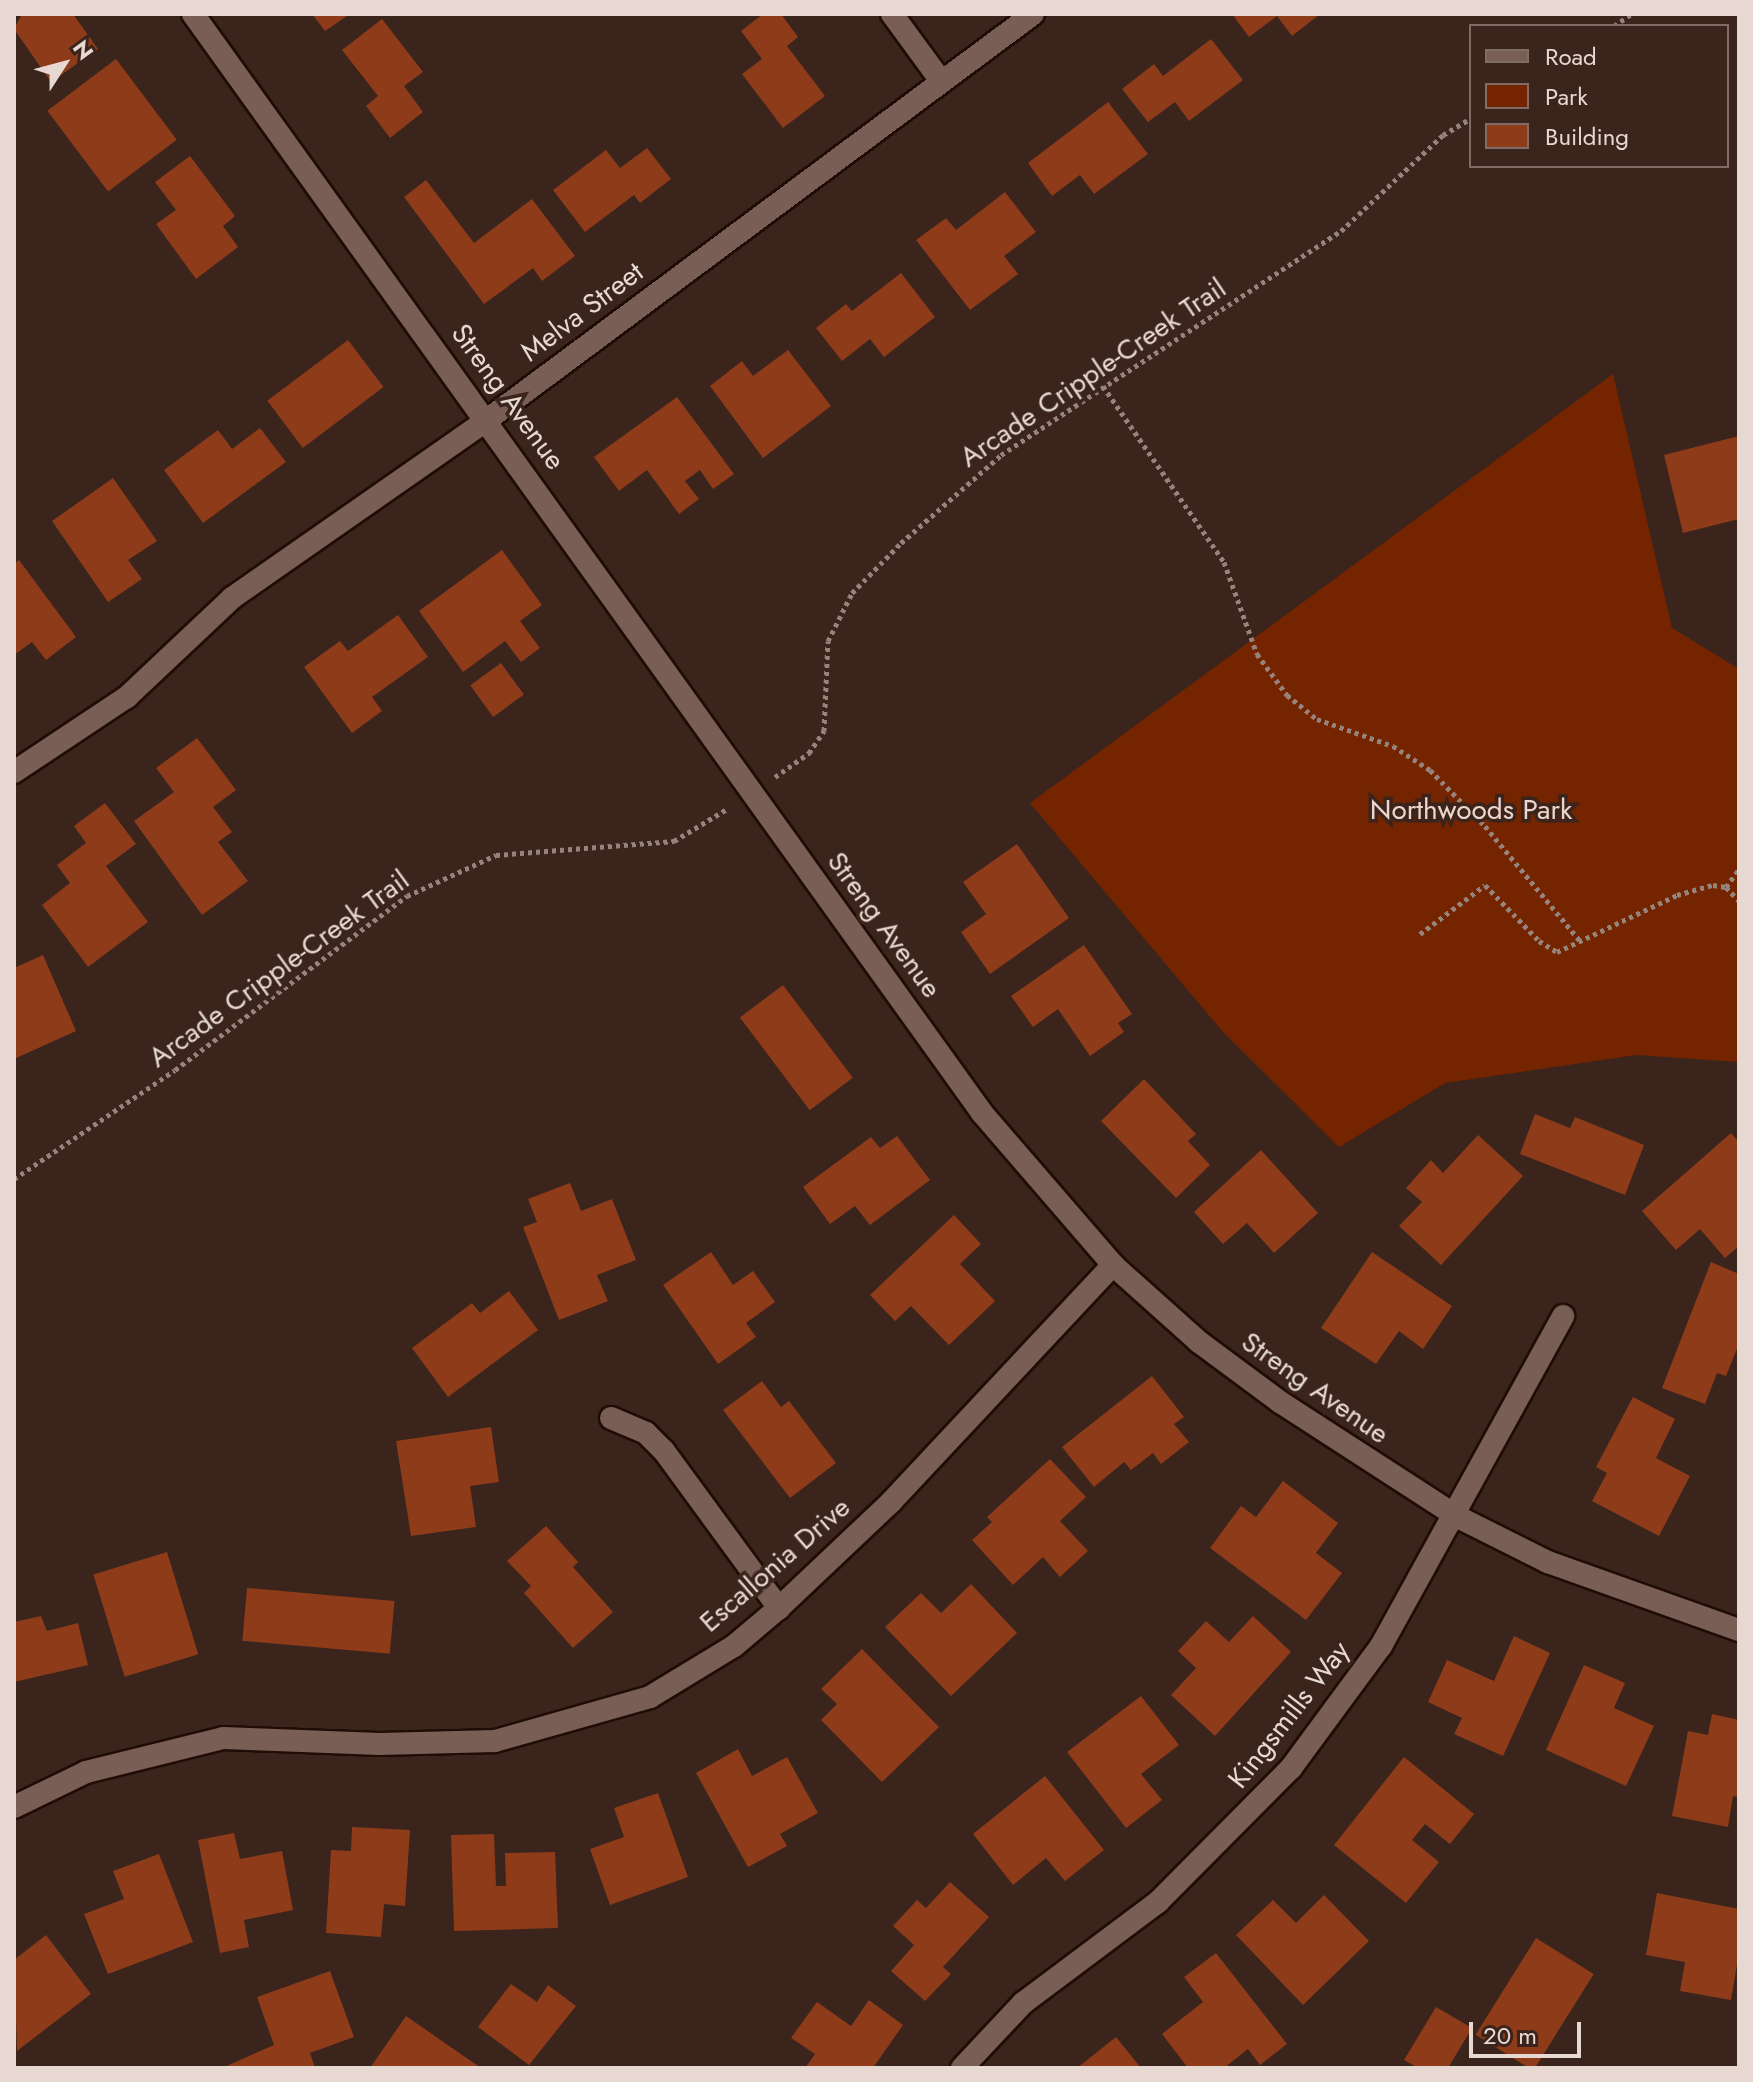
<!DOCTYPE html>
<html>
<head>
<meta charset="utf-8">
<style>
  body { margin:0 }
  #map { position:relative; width:1753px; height:2082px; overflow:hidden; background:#3a241c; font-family:Jost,sans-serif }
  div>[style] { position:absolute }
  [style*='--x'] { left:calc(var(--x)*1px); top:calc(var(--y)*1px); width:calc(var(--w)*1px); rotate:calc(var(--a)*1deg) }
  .green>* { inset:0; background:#742500 }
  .building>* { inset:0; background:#8e3b1a; transform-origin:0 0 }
  .path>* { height:5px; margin-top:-2.5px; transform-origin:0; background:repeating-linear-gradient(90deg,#95837c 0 4px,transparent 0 8px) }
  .roads { filter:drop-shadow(2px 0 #200c06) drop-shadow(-2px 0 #200c06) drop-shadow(0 2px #200c06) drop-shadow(0 -2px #200c06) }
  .minor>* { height:22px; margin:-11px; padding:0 11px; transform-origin:11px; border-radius:11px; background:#785e54 }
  span { translate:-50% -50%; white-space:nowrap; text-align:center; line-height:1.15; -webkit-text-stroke:7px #3a241c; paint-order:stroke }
  .street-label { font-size:28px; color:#e7d8d2 }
  .park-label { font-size:28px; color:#eed5cc }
  .frame { position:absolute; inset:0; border:16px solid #e7d8d2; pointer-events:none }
  .legend { position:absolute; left:1469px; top:24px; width:260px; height:144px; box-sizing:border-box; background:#3a241c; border:2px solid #7f6c65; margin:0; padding:10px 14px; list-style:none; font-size:24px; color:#e7d8d2 }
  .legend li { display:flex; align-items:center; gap:16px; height:40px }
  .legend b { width:40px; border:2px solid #7f6c65 }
  .north { position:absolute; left:24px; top:24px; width:80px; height:80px; -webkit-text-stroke:6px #3a241c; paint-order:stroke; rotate:54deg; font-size:22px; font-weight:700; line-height:32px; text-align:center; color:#e7d8d2 }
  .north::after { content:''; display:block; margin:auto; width:28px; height:36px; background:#e7d8d2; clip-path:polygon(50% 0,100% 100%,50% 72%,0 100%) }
  .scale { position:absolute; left:1469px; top:2022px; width:112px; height:36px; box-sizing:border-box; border:4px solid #e7d8d2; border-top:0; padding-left:10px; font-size:24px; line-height:28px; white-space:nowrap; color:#e7d8d2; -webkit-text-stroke:6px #3a241c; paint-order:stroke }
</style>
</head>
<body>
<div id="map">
  <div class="green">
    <i style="clip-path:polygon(1613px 374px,1672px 628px,1739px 669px,1739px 1062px,1636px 1055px,1445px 1083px,1339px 1147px,1223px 1032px,1030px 803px)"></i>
  </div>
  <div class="building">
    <i style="clip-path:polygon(22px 14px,73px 14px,98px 49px,51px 82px,14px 29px)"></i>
    <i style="clip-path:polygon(312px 14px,350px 14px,325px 31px)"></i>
    <i style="clip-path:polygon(763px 14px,781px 14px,798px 37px,787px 46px,825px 96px,783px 128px,742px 74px,762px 59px,741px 31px)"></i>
    <i style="clip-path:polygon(1232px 14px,1320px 14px,1292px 36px,1277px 16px,1249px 37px)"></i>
    <i style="clip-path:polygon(382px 19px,423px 72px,404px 86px,423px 112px,390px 138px,366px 106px,378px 96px,342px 50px)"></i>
    <i style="clip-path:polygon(1211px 39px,1243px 80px,1189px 121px,1175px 102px,1148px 122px,1122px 89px,1154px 64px,1163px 76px)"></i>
    <i style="left:116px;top:59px;width:101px;height:86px;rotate:53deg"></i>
    <i style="clip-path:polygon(1108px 102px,1148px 154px,1094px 194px,1080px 175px,1052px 196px,1028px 163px)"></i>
    <i style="clip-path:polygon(647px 148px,671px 179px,640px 203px,634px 195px,585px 232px,553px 190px,606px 150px,620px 168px)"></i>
    <i style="clip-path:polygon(190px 156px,235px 216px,223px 226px,238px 247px,196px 279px,156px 224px,176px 210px,155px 182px)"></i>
    <i style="clip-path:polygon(426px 180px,474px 243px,532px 199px,575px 256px,542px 281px,533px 268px,484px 304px,404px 197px)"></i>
    <i style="clip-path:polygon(1005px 192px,1036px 232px,1004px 256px,1018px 274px,970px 310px,916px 240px,946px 218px,956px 230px)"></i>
    <i style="clip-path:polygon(901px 273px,935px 317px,884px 357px,870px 339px,842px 361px,816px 328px,846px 304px,852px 311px)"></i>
    <i style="left:348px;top:340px;width:59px;height:101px;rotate:53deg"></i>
    <i style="clip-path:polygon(788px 350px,831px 406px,763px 458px,710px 386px,742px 361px,753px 376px)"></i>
    <i style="clip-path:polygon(677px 397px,734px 474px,713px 489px,700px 470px,685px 481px,699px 499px,679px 514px,647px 470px,619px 491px,594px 457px)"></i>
    <i style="clip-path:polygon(260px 428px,286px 462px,203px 523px,164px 470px,218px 430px,232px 449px)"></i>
    <i style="clip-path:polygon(1739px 436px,1739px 519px,1683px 533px,1664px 455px)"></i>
    <i style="clip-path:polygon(113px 478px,157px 541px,128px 560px,142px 579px,108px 602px,52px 521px)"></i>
    <i style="clip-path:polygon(502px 550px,542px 605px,520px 621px,540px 648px,521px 662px,505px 641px,463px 672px,419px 611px)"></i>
    <i style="clip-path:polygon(19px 560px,76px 637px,46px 660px,32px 642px,14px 655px,14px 564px)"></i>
    <i style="clip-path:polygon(398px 615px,428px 657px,372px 697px,382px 711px,352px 733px,304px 667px,340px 641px,348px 651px)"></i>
    <i style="left:501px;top:663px;width:39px;height:38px;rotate:54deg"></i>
    <i style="clip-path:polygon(197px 738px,236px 790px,213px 807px,232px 832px,218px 842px,248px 881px,202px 915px,134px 821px,174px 792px,156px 768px)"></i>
    <i style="clip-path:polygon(105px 803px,136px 844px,106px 866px,148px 922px,88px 967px,42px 905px,70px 883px,57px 865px,86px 843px,74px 826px)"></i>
    <i style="clip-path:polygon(1017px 844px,1069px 918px,990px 974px,961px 932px,986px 914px,963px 882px)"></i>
    <i style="clip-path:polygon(1084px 945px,1132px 1014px,1118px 1023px,1124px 1032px,1090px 1056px,1058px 1009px,1033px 1027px,1011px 996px)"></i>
    <i style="clip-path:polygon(43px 955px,76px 1031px,14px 1059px,14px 968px)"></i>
    <i style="left:783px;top:985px;width:116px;height:54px;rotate:53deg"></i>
    <i style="clip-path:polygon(1144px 1079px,1196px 1134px,1188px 1141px,1210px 1165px,1176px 1198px,1101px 1121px)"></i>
    <i style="clip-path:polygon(1535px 1114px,1570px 1128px,1575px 1117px,1644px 1145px,1625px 1195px,1520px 1154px)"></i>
    <i style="clip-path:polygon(1731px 1133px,1739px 1142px,1739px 1246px,1725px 1258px,1700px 1229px,1676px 1250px,1642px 1211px)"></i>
    <i style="clip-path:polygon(1478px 1135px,1523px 1176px,1441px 1265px,1399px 1226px,1422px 1202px,1406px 1188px,1431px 1160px,1443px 1173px)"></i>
    <i style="clip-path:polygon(897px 1136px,930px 1180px,870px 1225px,855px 1206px,830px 1224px,803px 1187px,871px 1137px,880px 1148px)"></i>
    <i style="clip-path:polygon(1261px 1150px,1318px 1213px,1274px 1253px,1247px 1223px,1223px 1244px,1194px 1212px)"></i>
    <i style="clip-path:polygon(570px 1183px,581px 1211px,612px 1199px,636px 1260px,597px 1275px,608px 1301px,559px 1320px,523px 1227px,537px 1222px,528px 1199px)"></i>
    <i style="clip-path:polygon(954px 1215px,981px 1244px,960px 1264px,995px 1301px,949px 1345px,911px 1306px,895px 1321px,870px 1295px)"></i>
    <i style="clip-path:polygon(711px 1252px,733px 1285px,753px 1271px,775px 1302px,746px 1323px,756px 1337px,718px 1364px,663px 1285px)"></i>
    <i style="clip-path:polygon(1372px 1252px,1452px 1306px,1423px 1349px,1399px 1331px,1376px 1364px,1321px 1328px)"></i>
    <i style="clip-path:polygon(1711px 1262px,1739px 1274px,1739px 1344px,1726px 1376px,1717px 1373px,1705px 1404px,1662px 1388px)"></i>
    <i style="clip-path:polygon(509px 1291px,538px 1330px,448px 1397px,412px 1348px,472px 1303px,480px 1313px)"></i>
    <i style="clip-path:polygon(1152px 1376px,1184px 1417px,1174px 1424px,1189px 1442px,1161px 1464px,1153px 1453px,1131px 1470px,1124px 1462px,1094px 1487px,1062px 1447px)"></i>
    <i style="clip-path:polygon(762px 1381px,781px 1407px,789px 1401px,836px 1463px,790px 1498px,723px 1410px)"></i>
    <i style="clip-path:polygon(1633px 1397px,1675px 1419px,1656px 1458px,1690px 1476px,1659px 1536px,1592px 1501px,1607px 1473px,1596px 1467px)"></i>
    <i style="clip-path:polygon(491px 1427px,499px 1482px,470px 1486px,476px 1527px,411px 1536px,396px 1441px)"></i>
    <i style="clip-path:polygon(1050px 1459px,1086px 1497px,1060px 1521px,1088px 1551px,1060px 1577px,1043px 1557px,1013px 1585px,972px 1540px,992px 1522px,987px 1517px)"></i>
    <i style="clip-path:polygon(1283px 1481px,1338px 1523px,1316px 1553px,1342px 1573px,1306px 1620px,1210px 1548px,1241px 1506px,1256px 1517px)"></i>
    <i style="clip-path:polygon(546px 1526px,578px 1562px,573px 1567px,613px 1612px,573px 1648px,524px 1593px,531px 1586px,507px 1561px)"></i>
    <i style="left:167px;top:1552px;width:107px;height:77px;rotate:73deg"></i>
    <i style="clip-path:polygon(971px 1584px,1017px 1633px,951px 1696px,885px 1627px,921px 1593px,941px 1613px)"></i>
    <i style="left:247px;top:1588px;width:148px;height:53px;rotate:5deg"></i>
    <i style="clip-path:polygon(41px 1616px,47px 1631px,78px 1623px,88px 1665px,14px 1682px,14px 1622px)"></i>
    <i style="clip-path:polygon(1253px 1616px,1291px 1652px,1215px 1736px,1171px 1695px,1196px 1668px,1178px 1651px,1206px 1621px,1229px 1642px)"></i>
    <i style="clip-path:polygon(1514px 1636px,1550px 1653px,1503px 1756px,1454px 1734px,1462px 1718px,1428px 1702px,1447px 1660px,1494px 1681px)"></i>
    <i style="clip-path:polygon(862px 1649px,939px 1727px,882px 1782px,821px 1720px,837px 1704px,821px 1689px)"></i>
    <i style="clip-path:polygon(1584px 1665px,1625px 1683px,1614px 1708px,1654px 1726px,1626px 1786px,1546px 1750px)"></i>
    <i style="clip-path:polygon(1141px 1696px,1179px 1745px,1141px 1774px,1162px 1800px,1126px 1828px,1067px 1752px)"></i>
    <i style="clip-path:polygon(1712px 1714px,1739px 1720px,1739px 1797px,1733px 1796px,1728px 1827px,1672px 1816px,1688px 1731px,1708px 1735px)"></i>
    <i style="clip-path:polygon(738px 1749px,752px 1776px,787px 1757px,818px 1813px,780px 1834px,787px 1846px,748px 1867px,696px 1773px)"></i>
    <i style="clip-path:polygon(1404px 1757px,1474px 1814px,1450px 1844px,1425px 1824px,1412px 1840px,1439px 1862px,1406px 1903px,1334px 1845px)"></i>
    <i style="clip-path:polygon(1045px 1776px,1104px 1850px,1065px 1881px,1046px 1858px,1013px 1885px,973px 1834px)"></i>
    <i style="clip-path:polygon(658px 1793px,688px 1877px,610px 1905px,590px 1849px,624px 1837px,614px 1808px)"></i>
    <i style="clip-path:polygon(352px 1827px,410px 1830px,405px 1906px,384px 1904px,381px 1937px,326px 1933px,331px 1850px,351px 1851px)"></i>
    <i style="clip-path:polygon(234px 1833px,240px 1859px,282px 1851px,293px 1910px,244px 1920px,249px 1947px,220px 1953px,198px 1840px)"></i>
    <i style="clip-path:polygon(494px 1834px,496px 1886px,506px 1886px,505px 1853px,555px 1852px,558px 1928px,454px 1931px,451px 1835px)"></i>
    <i style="clip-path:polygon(159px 1854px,193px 1942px,108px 1974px,84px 1914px,124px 1899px,113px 1871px)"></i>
    <i style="clip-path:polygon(950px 1882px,989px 1917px,943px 1967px,951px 1974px,925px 2001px,891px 1971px,914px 1945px,893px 1926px,917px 1900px,926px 1908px)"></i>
    <i style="clip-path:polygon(1657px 1893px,1739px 1909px,1739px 1953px,1731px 2000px,1680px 1991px,1685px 1962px,1646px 1955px)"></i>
    <i style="clip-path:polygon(1324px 1895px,1369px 1941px,1303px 2005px,1236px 1935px,1273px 1900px,1296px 1923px)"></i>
    <i style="clip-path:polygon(46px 1935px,91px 1994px,17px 2051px,14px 1960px)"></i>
    <i style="left:1536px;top:1938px;width:68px;height:114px;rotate:32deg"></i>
    <i style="clip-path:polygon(1216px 1953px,1287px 2044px,1260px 2065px,1248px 2049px,1224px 2068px,1188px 2068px,1162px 2034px,1203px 2002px,1184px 1977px)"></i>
    <i style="clip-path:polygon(330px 1971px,354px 2037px,310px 2053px,315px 2068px,222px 2068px,274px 2045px,257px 1997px)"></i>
    <i style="clip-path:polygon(511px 1984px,537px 2002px,548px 1985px,576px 2006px,529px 2065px,478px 2027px)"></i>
    <i style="clip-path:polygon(869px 2000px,903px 2025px,873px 2068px,805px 2068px,815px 2054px,791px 2038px,817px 2002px,851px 2026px)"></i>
    <i style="clip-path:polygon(1436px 2007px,1472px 2028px,1448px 2068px,1418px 2068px,1404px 2060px)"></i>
    <i style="clip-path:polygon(406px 2016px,481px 2068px,370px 2068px)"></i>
    <i style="clip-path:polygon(1116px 2037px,1141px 2068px,1077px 2068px)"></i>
  </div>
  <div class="path">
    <i style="--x:1614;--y:26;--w:21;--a:-35"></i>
    <i style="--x:1103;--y:386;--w:214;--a:55.5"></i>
    <i style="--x:1224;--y:562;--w:98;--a:70.3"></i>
    <i style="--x:1257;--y:654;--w:51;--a:53.8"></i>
    <i style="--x:1287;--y:695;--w:38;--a:39"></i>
    <i style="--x:1317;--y:719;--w:81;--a:19.6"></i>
    <i style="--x:1393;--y:746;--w:44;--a:33"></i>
    <i style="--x:1430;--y:770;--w:78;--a:45.5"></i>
    <i style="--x:1485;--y:826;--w:149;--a:50.4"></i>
    <i style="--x:775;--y:777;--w:42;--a:-35.2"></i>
    <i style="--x:809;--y:753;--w:27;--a:-56"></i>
    <i style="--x:824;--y:731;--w:90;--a:-87.5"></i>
    <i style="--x:828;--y:641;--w:54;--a:-63.4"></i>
    <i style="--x:852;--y:593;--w:70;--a:-45.6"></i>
    <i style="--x:901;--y:543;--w:133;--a:-41.3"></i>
    <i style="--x:1001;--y:455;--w:407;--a:-33.4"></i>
    <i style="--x:1341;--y:231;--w:140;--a:-43.3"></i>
    <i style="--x:1443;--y:135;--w:33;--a:-31"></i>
    <i style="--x:1726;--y:887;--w:22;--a:-54"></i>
    <i style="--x:1420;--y:934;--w:81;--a:-37"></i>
    <i style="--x:1485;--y:885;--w:78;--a:46"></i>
    <i style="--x:1539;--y:941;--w:21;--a:31"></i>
    <i style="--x:1557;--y:952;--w:133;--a:-25.4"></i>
    <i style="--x:1677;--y:895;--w:37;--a:-16"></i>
    <i style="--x:1713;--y:885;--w:13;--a:9"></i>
    <i style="--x:1726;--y:887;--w:19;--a:47"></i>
    <i style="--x:14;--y:1179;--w:194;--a:-34.1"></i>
    <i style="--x:175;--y:1070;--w:290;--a:-36.9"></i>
    <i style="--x:407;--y:896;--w:98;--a:-24.7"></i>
    <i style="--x:496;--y:855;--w:179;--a:-4.5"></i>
    <i style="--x:674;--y:841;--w:62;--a:-31.1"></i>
  </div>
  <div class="roads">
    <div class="minor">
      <i style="--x:193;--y:14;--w:1353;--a:54.32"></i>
      <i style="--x:982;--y:1113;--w:201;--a:49.2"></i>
      <i style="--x:1113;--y:1265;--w:115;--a:41.8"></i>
      <i style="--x:1199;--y:1342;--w:101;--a:36.5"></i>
      <i style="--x:1280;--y:1402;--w:210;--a:32.9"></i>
      <i style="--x:1456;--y:1516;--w:103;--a:26.6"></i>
      <i style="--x:1548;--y:1562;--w:203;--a:19.6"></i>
      <i style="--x:892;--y:14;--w:83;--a:53.8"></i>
      <i style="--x:14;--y:772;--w:136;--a:-33.6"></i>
      <i style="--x:127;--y:697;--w:144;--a:-43.3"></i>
      <i style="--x:232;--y:598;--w:311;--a:-34.9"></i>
      <i style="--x:487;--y:420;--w:680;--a:-36.63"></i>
      <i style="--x:611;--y:1418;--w:38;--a:23"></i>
      <i style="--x:646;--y:1433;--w:25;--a:45"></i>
      <i style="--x:664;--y:1451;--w:195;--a:53.8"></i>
      <i style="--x:14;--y:1807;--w:80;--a:-25.9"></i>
      <i style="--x:86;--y:1772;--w:141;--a:-13.9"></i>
      <i style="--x:223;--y:1738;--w:157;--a:2.2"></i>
      <i style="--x:380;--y:1744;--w:115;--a:-1.5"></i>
      <i style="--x:495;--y:1741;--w:161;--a:-15.8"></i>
      <i style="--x:650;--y:1697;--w:98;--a:-31.3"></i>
      <i style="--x:734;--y:1646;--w:59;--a:-40.2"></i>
      <i style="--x:779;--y:1608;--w:154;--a:-43.4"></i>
      <i style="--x:891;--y:1502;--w:325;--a:-46.9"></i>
      <i style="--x:962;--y:2068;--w:89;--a:-46.8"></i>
      <i style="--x:1023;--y:2003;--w:169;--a:-36.8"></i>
      <i style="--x:1158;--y:1902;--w:189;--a:-45.2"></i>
      <i style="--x:1291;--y:1768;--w:152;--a:-53.6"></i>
      <i style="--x:1381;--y:1646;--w:377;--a:-61.1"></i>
    </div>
  </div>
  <div class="street-label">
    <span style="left:582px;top:312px;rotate:-37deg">Melva Street</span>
    <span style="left:1093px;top:373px;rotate:-34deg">Arcade Cripple-Creek Trail</span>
    <span style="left:508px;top:397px;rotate:54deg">Streng Avenue</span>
    <span style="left:884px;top:925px;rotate:54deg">Streng Avenue</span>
    <span style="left:279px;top:969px;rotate:-36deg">Arcade Cripple-Creek Trail</span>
    <span style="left:1315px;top:1388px;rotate:35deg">Streng Avenue</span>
    <span style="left:775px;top:1565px;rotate:-41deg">Escallonia Drive</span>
    <span style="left:1289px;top:1715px;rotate:-52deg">Kingsmills Way</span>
  </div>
  <div class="park-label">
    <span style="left:1471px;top:810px">Northwoods Park</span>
  </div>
  <div class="frame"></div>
  <ul class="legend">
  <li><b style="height:10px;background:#785e54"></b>Road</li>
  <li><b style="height:22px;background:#742500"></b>Park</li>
  <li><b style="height:22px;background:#8e3b1a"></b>Building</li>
  </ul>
  <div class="north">N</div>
  <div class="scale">20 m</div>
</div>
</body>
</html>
